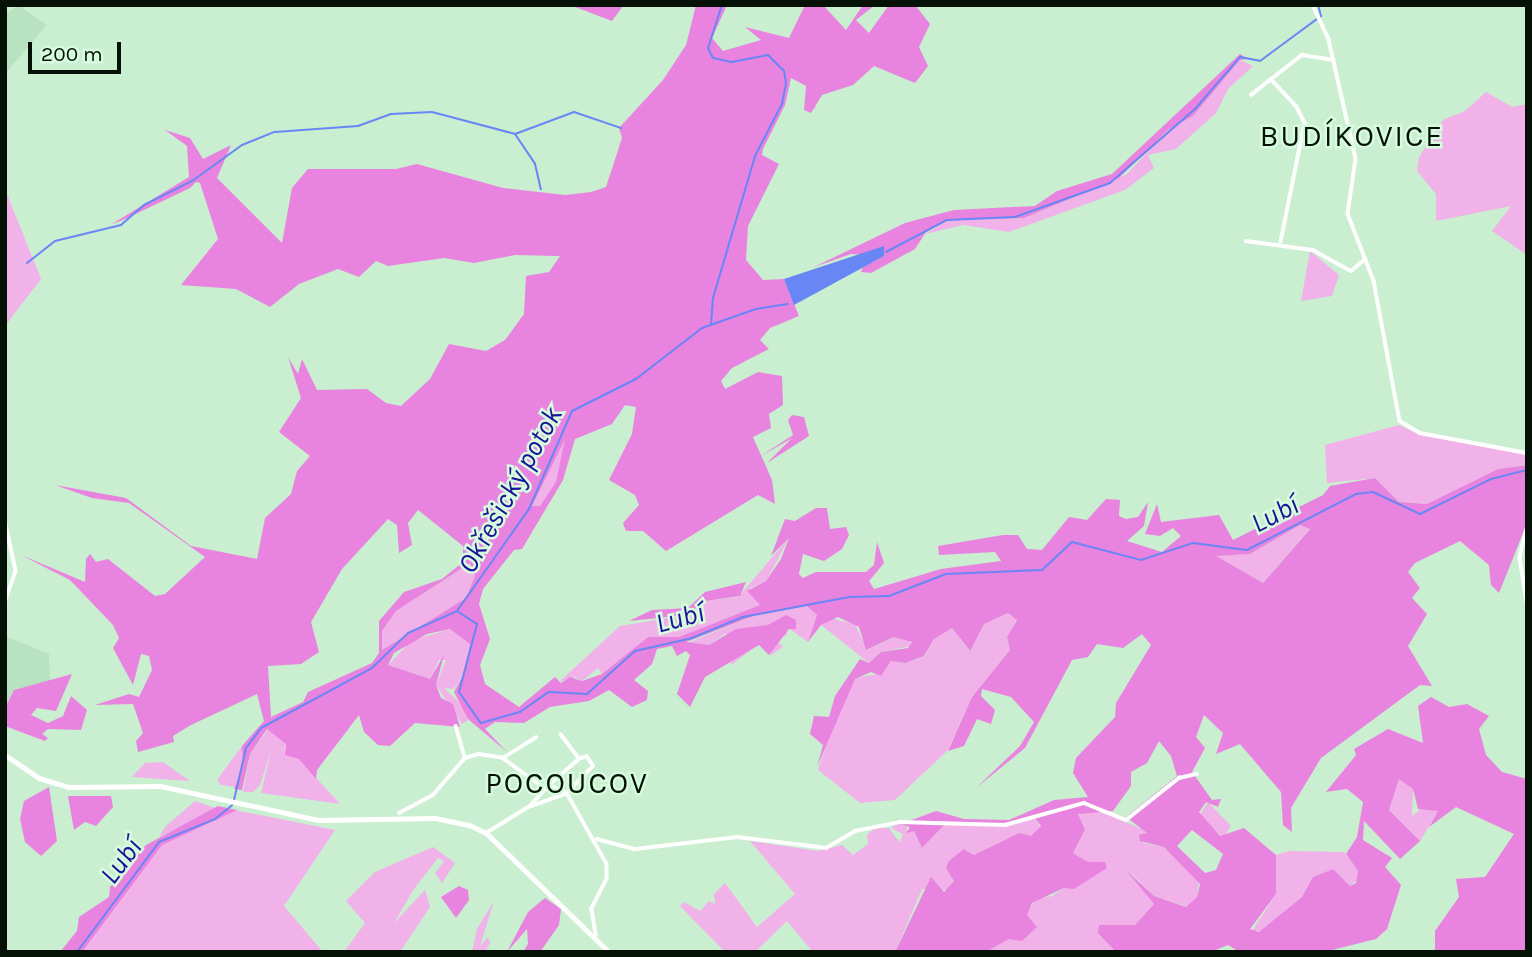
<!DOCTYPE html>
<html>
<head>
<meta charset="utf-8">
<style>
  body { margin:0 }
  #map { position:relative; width:1532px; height:957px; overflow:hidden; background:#caeed0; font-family:Karla,sans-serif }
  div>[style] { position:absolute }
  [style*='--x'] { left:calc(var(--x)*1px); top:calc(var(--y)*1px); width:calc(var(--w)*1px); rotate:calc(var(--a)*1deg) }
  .built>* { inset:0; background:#b9e3c0 }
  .green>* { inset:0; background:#f1b2ea }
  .forest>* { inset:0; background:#e883e0 }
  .water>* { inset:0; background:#6986f5 }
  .stream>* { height:2px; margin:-1px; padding:0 1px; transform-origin:1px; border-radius:1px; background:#6986f5 }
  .minor>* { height:3.5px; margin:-1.75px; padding:0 1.75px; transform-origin:1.75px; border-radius:1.75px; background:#fff }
  .major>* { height:5px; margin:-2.5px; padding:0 2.5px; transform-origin:2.5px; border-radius:2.5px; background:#fff }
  span { translate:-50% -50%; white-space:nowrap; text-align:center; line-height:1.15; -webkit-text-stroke:5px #d7fcdd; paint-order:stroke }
  .water-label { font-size:28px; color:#1a1298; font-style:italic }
  .quarter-label { font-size:30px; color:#051107; letter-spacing:2px }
  .frame { position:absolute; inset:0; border:7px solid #051107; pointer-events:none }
  .scale { position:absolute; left:28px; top:42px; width:93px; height:32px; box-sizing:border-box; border:4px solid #051107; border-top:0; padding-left:9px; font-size:21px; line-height:24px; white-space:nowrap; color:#051107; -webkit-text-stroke:5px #d7fcdd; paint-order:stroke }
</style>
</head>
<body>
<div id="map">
  <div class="built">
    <i style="clip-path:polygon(18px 5px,47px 25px,5px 74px,5px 15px)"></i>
    <i style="clip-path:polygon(5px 636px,49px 654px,50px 681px,14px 690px,5px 708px)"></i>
  </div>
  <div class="green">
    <i style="clip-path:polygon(1240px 60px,1253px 66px,1228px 89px,1216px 113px,1176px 149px,1148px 155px,1154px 168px,1125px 190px,1009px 232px,963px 225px,925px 234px,948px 220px,1024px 218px,1127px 174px,1168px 130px,1193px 116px)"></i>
    <i style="clip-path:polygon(1486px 92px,1512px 107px,1527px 104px,1527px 255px,1492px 231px,1511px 206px,1436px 221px,1436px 194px,1417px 171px,1419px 157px,1443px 120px,1465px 111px)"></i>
    <i style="clip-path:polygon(5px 189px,41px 279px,5px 326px)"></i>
    <i style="clip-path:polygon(1310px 251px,1339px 275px,1332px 296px,1301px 301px)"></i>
    <i style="clip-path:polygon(1399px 425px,1421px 435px,1527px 455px,1527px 465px,1498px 469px,1427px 504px,1399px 502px,1375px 478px,1327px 483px,1325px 445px)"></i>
    <i style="clip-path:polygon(562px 439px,567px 442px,556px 483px,540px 506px,532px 506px)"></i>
    <i style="clip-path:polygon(1300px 525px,1310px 528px,1263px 583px,1215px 556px,1250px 554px)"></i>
    <i style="clip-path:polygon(789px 538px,766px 581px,750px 588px,760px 605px,679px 637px,648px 637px,602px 674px,598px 668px,582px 681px,575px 677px,559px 682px,620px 626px,686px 615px,706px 601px,738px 597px)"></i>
    <i style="clip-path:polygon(470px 563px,475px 576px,466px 598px,382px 650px,382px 631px,396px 611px)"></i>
    <i style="clip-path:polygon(807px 606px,817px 615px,808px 642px,787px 627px,787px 635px,776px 640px,783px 647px,771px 655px,766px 644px,750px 645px,752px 649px,731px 665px,726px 633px,709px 645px,685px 644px,759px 614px)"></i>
    <i style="clip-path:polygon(1008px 613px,1017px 619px,1007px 638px,1010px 650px,972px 697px,948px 750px,895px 800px,860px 803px,818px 770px,839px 706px,856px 678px,883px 673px,891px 661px,905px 663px,925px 656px,934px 639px,952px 628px,969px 651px,984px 624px)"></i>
    <i style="clip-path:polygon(830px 618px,855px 624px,867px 650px,895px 637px,910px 638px,911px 646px,881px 652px,869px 663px,821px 625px)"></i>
    <i style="clip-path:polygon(450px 629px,470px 644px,465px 671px,454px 689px,444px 688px,465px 708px,468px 720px,462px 724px,436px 685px,446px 660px,439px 660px,430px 679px,388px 665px,411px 641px)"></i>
    <i style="clip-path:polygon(269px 728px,286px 744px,284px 750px,299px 759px,340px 804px,261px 793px,271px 751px,260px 785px,253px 792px,243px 792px,250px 754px)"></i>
    <i style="clip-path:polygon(242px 746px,243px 767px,237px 787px,221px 785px,217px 780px)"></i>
    <i style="clip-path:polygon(163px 762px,190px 781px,132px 777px,145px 763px)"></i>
    <i style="clip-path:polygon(1399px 778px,1413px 789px,1412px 816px,1422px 808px,1438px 811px,1420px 841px,1389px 810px)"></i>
    <i style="clip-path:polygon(195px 801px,218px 809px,159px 837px,165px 827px)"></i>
    <i style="clip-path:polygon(1208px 802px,1231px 826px,1223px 838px,1199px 816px)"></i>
    <i style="clip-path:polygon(235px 810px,335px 830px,284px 906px,323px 952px,82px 952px,161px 845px)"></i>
    <i style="clip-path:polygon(1082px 811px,1105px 813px,1144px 830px,1147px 835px,1139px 835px,1143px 843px,1164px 847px,1199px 879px,1197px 897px,1188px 907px,1154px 896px,1129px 871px,1154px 904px,1135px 925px,1099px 925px,1116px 952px,986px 952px,1009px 939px,1036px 899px,1052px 896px,1105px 862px,1088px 862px,1073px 853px,1085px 830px,1077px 818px)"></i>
    <i style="clip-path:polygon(1034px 817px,1041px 828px,1031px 836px,1018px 834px,974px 855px,967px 850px,946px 868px,954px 880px,947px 890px,922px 889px,895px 952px,813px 952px,787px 921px,755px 952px,725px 952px,680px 906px,684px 902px,700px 911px,709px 901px,715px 904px,714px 894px,725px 883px,757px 927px,795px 894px,750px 841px,818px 851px,842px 845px,853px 855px,868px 844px,867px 835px,875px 828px,889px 828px,900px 843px,903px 834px,891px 828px,897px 824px,908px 825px,906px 831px,914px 831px,922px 848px,947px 822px,996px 827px)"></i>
    <i style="clip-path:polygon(433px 847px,455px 863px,442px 883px,435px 873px,444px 861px,438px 858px,414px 889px,394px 923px,425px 890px,430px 907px,400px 952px,344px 952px,365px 923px,346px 901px,375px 872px)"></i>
    <i style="clip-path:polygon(1289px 851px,1344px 852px,1358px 871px,1358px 879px,1350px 886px,1333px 869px,1313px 877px,1302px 897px,1261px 931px,1252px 931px,1276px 894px,1276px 855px)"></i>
    <i style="clip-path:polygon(494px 901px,480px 946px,488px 937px,490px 943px,485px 952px,472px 952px,477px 929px)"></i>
  </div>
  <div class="forest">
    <i style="clip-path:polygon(570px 5px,640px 5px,623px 6px,612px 21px)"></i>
    <i style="clip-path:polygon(evenodd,696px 5px,727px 5px,712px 38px,723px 51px,761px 40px,745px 27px,789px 38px,805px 5px,823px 5px,846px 30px,863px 5px,875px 5px,856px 20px,869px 33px,889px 5px,915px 5px,930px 24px,919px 47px,928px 66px,915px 83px,874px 66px,853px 85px,822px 95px,811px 113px,804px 110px,806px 86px,791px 78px,785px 105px,763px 149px,762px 155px,779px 164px,748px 226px,746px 260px,763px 280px,784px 279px,799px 316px,770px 328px,760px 340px,769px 349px,732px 368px,721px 381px,725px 389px,758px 372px,782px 376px,783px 405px,769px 414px,771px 428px,753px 437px,772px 480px,775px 504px,758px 495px,666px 551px,643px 531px,626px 531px,623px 523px,639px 505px,635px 495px,609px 480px,632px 434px,636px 407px,625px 405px,612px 424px,575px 439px,563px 480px,522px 549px,514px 550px,483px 589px,479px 604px,490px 639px,480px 665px,485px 684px,519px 707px,555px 677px,561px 683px,570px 677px,582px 681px,602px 674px,648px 637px,679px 637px,760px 605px,747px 591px,766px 581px,781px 559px,789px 538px,771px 556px,785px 519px,795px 521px,816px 508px,827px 508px,830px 529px,846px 527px,849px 535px,842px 549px,824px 561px,803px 554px,799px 574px,803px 578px,816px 572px,866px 572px,874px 565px,877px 542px,884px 563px,869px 581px,874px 589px,941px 569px,1001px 561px,995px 552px,939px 555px,938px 546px,1003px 535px,1018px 535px,1027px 549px,1042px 550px,1069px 517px,1087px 520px,1106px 499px,1120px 500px,1119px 516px,1126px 519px,1138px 517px,1148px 502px,1144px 526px,1127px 541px,1162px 552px,1181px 536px,1173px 528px,1160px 536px,1145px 534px,1157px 504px,1161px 522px,1219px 515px,1233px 540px,1323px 495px,1330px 486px,1375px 478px,1399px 502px,1427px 504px,1498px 469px,1527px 465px,1527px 523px,1499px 593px,1491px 585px,1489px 565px,1460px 541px,1415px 563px,1408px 572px,1420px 588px,1412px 598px,1427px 614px,1408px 646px,1432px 686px,1420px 685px,1321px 758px,1291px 808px,1292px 832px,1283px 825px,1281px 792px,1240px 744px,1216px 754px,1223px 733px,1204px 715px,1196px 737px,1205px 748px,1192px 772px,1212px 800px,1221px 799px,1218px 807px,1206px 802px,1199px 812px,1220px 836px,1244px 828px,1276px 855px,1276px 894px,1250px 929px,1259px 932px,1302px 897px,1313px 877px,1333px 869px,1350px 886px,1356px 883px,1358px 871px,1346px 854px,1357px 837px,1363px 802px,1347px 789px,1326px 792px,1356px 755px,1354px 749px,1388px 729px,1423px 743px,1418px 706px,1431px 697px,1449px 707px,1467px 704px,1489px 716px,1479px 729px,1486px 755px,1502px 772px,1527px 779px,1527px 952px,1435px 952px,1435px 931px,1459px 897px,1456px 879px,1485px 877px,1514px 834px,1456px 807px,1429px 827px,1438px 811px,1418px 809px,1413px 789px,1399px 779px,1389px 810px,1420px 841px,1400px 859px,1364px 821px,1363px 840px,1392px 858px,1385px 867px,1401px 885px,1387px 929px,1376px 939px,1324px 952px,1239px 952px,1228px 945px,1211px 952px,1116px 952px,1098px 933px,1099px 925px,1135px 925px,1154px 904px,1126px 870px,1154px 896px,1186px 907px,1197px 897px,1200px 884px,1164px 847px,1140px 841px,1139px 835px,1147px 833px,1126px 817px,1177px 776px,1171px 756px,1159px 741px,1147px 763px,1131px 772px,1131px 786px,1113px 811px,1078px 814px,1085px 830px,1073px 853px,1088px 862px,1105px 862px,1107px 868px,1074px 889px,1064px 888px,1032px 903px,1027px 915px,1037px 927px,1022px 941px,1009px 939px,986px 952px,895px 952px,931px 877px,944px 892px,954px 881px,946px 868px,949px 861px,964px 849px,974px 855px,1019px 833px,1031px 836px,1041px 826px,1034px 817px,996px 827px,947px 822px,922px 848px,914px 831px,906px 833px,910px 827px,901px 824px,936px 811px,964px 819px,1009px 820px,1054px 800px,1088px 797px,1073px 773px,1076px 758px,1115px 717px,1116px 703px,1151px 645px,1142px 634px,1123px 648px,1097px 644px,1088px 657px,1072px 660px,1025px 748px,976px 788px,1020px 746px,1034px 722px,1011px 697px,982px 689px,981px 696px,995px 710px,991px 724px,977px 719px,964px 746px,948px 751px,972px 697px,1010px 650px,1007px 637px,1017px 620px,1008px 613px,984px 624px,970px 651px,952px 628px,934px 639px,924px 656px,905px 663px,891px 661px,881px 676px,871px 672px,855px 679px,817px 767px,823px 745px,810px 734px,814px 716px,829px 717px,835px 696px,860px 659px,869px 663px,881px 652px,908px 648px,912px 642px,894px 637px,866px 650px,859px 627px,838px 617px,821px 625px,808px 642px,817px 615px,807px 606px,759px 614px,686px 642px,709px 645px,736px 629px,768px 625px,786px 615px,796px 620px,796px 629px,789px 629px,769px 655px,759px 645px,705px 677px,690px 707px,677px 694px,690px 655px,686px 651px,677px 656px,672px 646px,657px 649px,652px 664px,634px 680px,648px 691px,647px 700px,632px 707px,609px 690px,589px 701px,550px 707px,524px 723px,495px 722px,485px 729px,507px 752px,468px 719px,454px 692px,465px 671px,470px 644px,450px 629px,427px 634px,394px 653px,388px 665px,430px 679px,444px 655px,436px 685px,441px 698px,453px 704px,460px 727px,415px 723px,390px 746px,378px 745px,364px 732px,359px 715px,317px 770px,316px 779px,299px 759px,285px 755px,286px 744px,267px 729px,250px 754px,242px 790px,234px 789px,243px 767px,242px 746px,264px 721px,257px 694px,191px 725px,173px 736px,174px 742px,138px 752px,136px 741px,143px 733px,133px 704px,95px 705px,129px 694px,139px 697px,152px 670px,149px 656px,141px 654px,133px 685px,113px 648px,119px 638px,113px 625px,70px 580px,21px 555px,85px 582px,86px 559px,90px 554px,96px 562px,108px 559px,155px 596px,165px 594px,205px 557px,129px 503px,92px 498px,55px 485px,126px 498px,191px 546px,257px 559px,265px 518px,291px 494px,297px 471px,310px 456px,279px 432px,301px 398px,288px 357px,298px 374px,302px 359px,317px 390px,367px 389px,386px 403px,401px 406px,430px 379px,449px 344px,486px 351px,505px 340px,524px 314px,526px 276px,549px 272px,560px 256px,515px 255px,474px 263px,444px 258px,388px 266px,376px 261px,359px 277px,338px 269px,299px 284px,270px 307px,236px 289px,181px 285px,218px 239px,200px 183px,196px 182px,190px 188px,123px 220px,112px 224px,189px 177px,187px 146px,165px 130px,190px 138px,203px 159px,231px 145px,217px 178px,282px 243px,292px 188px,308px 169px,396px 169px,417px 164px,503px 188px,565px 195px,591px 192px,606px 187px,622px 138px,619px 128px,663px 80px,686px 45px,696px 5px,565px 439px,556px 482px,540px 506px,532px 506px,565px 439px,696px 5px,418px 510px,463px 546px,463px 562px,442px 579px,404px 592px,379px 621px,379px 653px,372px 663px,308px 692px,303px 702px,271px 717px,268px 666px,301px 664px,319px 652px,311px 622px,342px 569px,388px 519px,397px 525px,399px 553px,412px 545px,408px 523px,418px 510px,696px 5px,1300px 525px,1310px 529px,1263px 583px,1216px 556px,1250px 554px,1300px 525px,696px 5px,470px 563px,475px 576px,466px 598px,382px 650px,382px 631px,396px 611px,470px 563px,696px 5px,1192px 830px,1223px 854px,1216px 870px,1205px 873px,1177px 846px,1192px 830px)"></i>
    <i style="clip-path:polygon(1240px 54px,1248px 59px,1240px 60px,1193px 116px,1168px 130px,1119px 178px,1024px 218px,948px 220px,926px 232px,915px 249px,871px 273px,861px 272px,863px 267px,884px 256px,851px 254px,814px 267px,905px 223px,954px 210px,1035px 206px,1057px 191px,1112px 174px)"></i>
    <i style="clip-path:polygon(792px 415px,804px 417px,809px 436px,767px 463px,792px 438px,761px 456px,793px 435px,788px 420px)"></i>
    <i style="clip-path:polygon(746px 582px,740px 596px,706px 601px,686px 615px,629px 621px,652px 610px,688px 608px,705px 592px)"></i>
    <i style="clip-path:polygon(72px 674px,56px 711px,37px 708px,31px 715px,48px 723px,63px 716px,71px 696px,87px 710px,81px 730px,48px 729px,42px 734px,48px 738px,45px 741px,5px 726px,5px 708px,14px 690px)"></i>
    <i style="clip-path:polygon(49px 787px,57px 841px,41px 856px,25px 842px,20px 819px,24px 801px)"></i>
    <i style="clip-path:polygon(68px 796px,111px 796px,113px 807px,96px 826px,85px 822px,74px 830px)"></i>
    <i style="clip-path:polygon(218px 806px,237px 810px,162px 845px,82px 952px,60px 952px,77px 931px,79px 917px,109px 897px,110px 887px,146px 845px)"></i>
    <i style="clip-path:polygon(459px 886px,468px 890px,469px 900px,456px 918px,441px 897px)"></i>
    <i style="clip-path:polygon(545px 898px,561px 909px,559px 925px,540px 952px,523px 952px,528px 944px,527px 929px,507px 952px,528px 912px)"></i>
  </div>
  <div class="water">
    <i style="clip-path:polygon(884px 246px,884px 256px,794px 305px,784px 279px)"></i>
  </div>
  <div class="stream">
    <i style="--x:515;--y:134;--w:36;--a:56"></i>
    <i style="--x:535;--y:164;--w:26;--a:77"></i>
    <i style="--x:195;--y:179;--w:58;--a:-35.9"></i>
    <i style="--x:242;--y:145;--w:35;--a:-22"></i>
    <i style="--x:275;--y:132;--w:83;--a:-4.1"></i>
    <i style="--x:358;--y:126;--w:35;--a:-20"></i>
    <i style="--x:391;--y:114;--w:41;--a:-2.8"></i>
    <i style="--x:432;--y:112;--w:86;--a:14.8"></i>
    <i style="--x:515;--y:134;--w:63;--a:-20.4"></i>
    <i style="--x:574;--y:112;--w:50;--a:18.8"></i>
    <i style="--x:886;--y:252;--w:69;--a:-27.7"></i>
    <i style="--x:947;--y:220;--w:68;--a:-2.5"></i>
    <i style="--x:1015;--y:217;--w:101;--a:-19.7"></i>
    <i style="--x:1110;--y:183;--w:113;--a:-41"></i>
    <i style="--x:1195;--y:109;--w:69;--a:-49.1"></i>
    <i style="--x:1240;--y:57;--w:20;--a:11"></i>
    <i style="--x:1260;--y:61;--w:76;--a:-36.4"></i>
    <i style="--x:1321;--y:16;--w:11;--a:-105"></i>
    <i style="--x:27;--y:263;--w:36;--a:-38"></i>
    <i style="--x:55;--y:241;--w:68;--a:-13.6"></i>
    <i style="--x:121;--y:225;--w:30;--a:-41"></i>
    <i style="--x:144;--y:205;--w:56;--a:-26.6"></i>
    <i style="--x:711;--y:325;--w:27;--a:-86"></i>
    <i style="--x:713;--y:298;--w:148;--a:-73.5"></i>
    <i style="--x:755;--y:156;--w:59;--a:-62.6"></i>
    <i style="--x:782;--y:104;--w:21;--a:-79"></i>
    <i style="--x:786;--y:83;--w:12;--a:-99"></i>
    <i style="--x:784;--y:71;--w:23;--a:-135"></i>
    <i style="--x:768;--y:55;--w:38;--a:169"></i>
    <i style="--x:731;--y:62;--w:18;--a:-167"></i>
    <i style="--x:713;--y:58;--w:11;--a:-117"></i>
    <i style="--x:708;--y:48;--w:45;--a:-72"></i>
    <i style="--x:457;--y:611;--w:125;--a:-54.8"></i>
    <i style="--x:529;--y:509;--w:107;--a:-66.3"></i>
    <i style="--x:572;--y:411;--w:72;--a:-26.6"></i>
    <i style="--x:636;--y:379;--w:83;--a:-37.7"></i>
    <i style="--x:702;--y:328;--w:57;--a:-19.4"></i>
    <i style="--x:756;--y:309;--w:32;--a:-9"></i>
    <i style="--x:234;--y:800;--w:53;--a:-77"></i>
    <i style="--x:246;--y:748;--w:25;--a:-53"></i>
    <i style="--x:261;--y:728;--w:126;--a:-28.4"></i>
    <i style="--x:372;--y:668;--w:50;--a:-44.2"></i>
    <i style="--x:408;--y:633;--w:54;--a:-24.2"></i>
    <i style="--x:457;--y:611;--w:24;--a:33"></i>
    <i style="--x:477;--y:624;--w:70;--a:104.8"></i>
    <i style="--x:459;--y:692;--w:38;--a:55"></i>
    <i style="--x:481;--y:723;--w:41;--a:-15.8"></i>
    <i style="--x:520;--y:712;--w:35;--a:-35"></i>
    <i style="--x:549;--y:692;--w:38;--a:3"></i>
    <i style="--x:587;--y:694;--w:64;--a:-41.9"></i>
    <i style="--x:635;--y:651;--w:58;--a:-12.8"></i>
    <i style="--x:692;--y:638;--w:55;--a:-22.4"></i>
    <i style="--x:743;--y:617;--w:108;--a:-10.7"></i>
    <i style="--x:849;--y:597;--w:40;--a:-1.4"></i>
    <i style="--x:889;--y:596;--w:61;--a:-21.1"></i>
    <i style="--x:946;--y:574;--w:96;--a:-2.4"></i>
    <i style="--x:1042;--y:570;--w:41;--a:-43"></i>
    <i style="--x:1072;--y:542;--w:71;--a:14.6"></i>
    <i style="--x:1141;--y:560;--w:55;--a:-18.1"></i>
    <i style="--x:1193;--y:543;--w:54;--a:7.4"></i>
    <i style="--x:1247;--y:550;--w:123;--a:-27.2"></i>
    <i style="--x:1356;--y:494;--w:17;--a:-7"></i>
    <i style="--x:1373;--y:492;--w:52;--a:25.1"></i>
    <i style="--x:1420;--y:514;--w:79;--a:-26.2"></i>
    <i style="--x:1491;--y:479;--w:37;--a:-14"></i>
    <i style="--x:77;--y:952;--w:137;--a:-53.3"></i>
    <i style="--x:159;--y:842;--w:61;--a:-22.3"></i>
    <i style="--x:215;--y:819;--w:22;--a:-39"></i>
  </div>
  <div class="minor">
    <i style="--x:1313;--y:5;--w:38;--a:65"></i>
    <i style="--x:1329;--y:40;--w:122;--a:77.2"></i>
    <i style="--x:1356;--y:159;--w:56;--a:98.3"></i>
    <i style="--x:1348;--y:214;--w:72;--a:68.8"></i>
    <i style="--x:1374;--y:281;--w:142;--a:79.5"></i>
    <i style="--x:1400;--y:421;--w:23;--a:31"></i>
    <i style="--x:1420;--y:433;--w:109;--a:10.6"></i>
    <i style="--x:1271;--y:79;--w:38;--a:47"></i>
    <i style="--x:1297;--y:107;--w:18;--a:63"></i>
    <i style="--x:1305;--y:123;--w:121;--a:101.4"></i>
    <i style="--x:1251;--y:95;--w:65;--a:-38.1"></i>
    <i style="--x:1302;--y:55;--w:32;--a:9"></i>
    <i style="--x:1246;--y:241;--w:68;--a:7.7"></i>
    <i style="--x:1313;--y:250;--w:43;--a:28.9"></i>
    <i style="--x:1351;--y:271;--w:17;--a:-40"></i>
    <i style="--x:5;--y:520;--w:52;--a:77.8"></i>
    <i style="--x:16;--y:571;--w:34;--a:109"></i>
    <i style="--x:1527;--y:529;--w:30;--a:104"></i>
    <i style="--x:1520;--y:558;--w:45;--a:81"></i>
    <i style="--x:456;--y:726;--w:33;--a:74"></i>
    <i style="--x:503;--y:758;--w:39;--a:-32"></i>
    <i style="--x:549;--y:785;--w:40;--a:-41"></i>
    <i style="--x:579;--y:759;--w:30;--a:-127"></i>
    <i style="--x:532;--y:806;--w:37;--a:-20"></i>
    <i style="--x:567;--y:793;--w:37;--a:-46"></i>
    <i style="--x:593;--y:766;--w:11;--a:-124"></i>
    <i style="--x:587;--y:757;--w:8;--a:166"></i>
    <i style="--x:399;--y:813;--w:38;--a:-28"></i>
    <i style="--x:433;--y:795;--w:49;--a:-49.1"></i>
    <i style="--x:465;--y:758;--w:15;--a:-16"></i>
    <i style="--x:479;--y:754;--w:24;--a:9"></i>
    <i style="--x:503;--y:758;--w:51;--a:36.2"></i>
    <i style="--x:486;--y:833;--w:52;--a:-31.5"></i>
    <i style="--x:530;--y:806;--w:28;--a:-48"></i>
    <i style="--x:549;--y:785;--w:20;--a:24"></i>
    <i style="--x:567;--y:793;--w:81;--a:60.6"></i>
    <i style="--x:607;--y:864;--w:15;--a:90"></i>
    <i style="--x:607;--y:879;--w:34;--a:117"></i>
    <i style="--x:592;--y:909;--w:26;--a:81"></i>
    <i style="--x:597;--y:839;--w:39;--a:15"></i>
    <i style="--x:635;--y:849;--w:103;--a:-6.7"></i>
    <i style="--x:737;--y:837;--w:90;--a:7"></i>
    <i style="--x:826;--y:848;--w:34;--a:-30"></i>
    <i style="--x:855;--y:831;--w:46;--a:-11.3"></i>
    <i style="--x:900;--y:822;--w:105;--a:1.6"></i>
    <i style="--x:1005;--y:825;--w:82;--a:-15.6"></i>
    <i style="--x:1084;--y:803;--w:45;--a:22"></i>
    <i style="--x:1126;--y:820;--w:68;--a:-38.4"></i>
    <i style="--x:1179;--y:778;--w:18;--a:-13"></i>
  </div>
  <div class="major">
    <i style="--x:5;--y:755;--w:41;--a:34.1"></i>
    <i style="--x:39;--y:778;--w:31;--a:17"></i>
    <i style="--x:69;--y:787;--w:91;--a:-0.6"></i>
    <i style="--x:160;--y:786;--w:162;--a:12.1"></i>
    <i style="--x:318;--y:820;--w:117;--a:-1"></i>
    <i style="--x:435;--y:818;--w:35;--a:12"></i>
    <i style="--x:469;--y:825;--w:19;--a:25"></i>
    <i style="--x:486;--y:833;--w:171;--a:44.1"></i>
  </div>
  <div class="water-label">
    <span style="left:510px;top:490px;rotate:-61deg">Okřešický potok</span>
    <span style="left:1275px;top:514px;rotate:-27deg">Lubí</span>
    <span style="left:680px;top:618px;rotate:-15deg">Lubí</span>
    <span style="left:121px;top:861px;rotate:-53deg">Lubí</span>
  </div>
  <div class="quarter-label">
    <span style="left:1352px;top:136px">BUDÍKOVICE</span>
    <span style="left:567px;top:783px">POCOUCOV</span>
  </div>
  <div class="frame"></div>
  <div class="scale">200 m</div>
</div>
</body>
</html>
